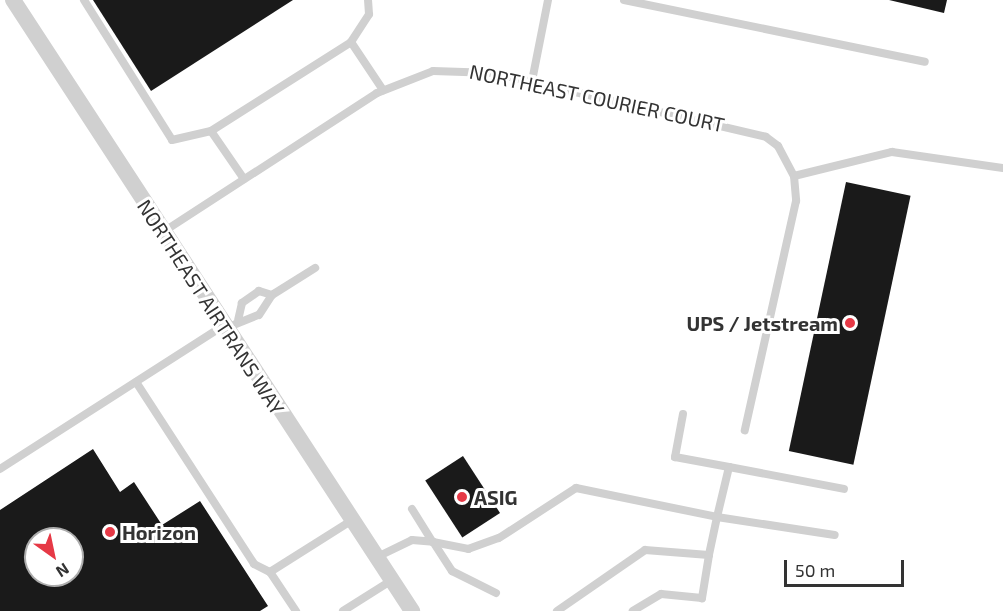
<!DOCTYPE html>
<html>
<head>
<meta charset="utf-8">
<style>
  body { margin:0 }
  #map { position:relative; width:1003px; height:611px; overflow:hidden; background:#fff; font-family:"Exo 2",sans-serif }
  div>[style] { position:absolute }
  [style*='--x'] { left:calc(var(--x)*1px); top:calc(var(--y)*1px); width:calc(var(--w)*1px); rotate:calc(var(--a)*1deg) }
  .building>* { inset:0; background:#1a1a1a; transform-origin:0 0 }
  .service>* { height:8px; margin:-4px; padding:0 4px; transform-origin:4px; border-radius:4px; background:#d0d0d0 }
  .minor>* { height:16px; margin:-8px; padding:0 8px; transform-origin:8px; border-radius:8px; background:#d0d0d0 }
  .dots>* { width:16px; height:16px; translate:-50% -50%; box-sizing:border-box; border:3px solid #fff; border-radius:50% }
  span { translate:-50% -50%; white-space:nowrap; text-align:center; line-height:1.15; -webkit-text-stroke:6px #fff; paint-order:stroke }
  .street-label { font-size:20px; color:#333 }
  .poi-label { font-size:20px; color:#333; font-weight:700 }
  .right { translate:-100% -50%; text-align:right }
  .left { translate:0 -50%; text-align:left }
  .north { position:absolute; left:24px; top:527px; width:60px; height:60px; box-sizing:border-box; background:#fff; border:2px solid #adadad; border-radius:50%; rotate:147deg; font-size:16px; font-weight:700; line-height:24px; text-align:center; color:#333 }
  .north::after { content:''; display:block; margin:auto; width:21px; height:27px; background:#e63946; clip-path:polygon(50% 0,100% 100%,50% 72%,0 100%) }
  .scale { position:absolute; left:784px; top:560px; width:120px; height:27px; box-sizing:border-box; border:3px solid #333; border-top:0; padding-left:8px; font-size:18px; line-height:21px; white-space:nowrap; color:#333; -webkit-text-stroke:4px #fff; paint-order:stroke }
</style>
</head>
<body>
<div id="map">
  <div class="building">
    <i style="clip-path:polygon(93px 0,293px 0,151px 91px)"></i>
    <i style="clip-path:polygon(889px 0,947px 0,944px 13px)"></i>
    <i style="left:846px;top:182px;width:66px;height:275px;rotate:12deg"></i>
    <i style="clip-path:polygon(evenodd,93px 449px,120px 492px,134px 482px,162px 525px,200px 501px,268px 606px,260px 611px,0 611px,0 510px,93px 449px,36px 539px,72px 539px,72px 575px,36px 575px,36px 539px)"></i>
    <i style="left:463px;top:456px;width:68px;height:45px;rotate:57deg"></i>
  </div>
  <div class="service">
    <i style="--x:84;--y:0;--w:165;--a:57.8"></i>
    <i style="--x:172;--y:140;--w:40;--a:-13"></i>
    <i style="--x:624;--y:0;--w:307;--a:11.6"></i>
    <i style="--x:351;--y:42;--w:33;--a:-57"></i>
    <i style="--x:369;--y:14;--w:14;--a:-94"></i>
    <i style="--x:532;--y:81;--w:83;--a:-78.8"></i>
    <i style="--x:794;--y:176;--w:101;--a:-13.8"></i>
    <i style="--x:892;--y:152;--w:112;--a:8.2"></i>
    <i style="--x:244;--y:179;--w:58;--a:-124.5"></i>
    <i style="--x:211;--y:131;--w:166;--a:-32.4"></i>
    <i style="--x:351;--y:42;--w:58;--a:56.3"></i>
    <i style="--x:163;--y:232;--w:255;--a:-33"></i>
    <i style="--x:377;--y:93;--w:60;--a:-21.4"></i>
    <i style="--x:433;--y:71;--w:61;--a:1.9"></i>
    <i style="--x:494;--y:73;--w:279;--a:13.2"></i>
    <i style="--x:766;--y:137;--w:15;--a:37"></i>
    <i style="--x:778;--y:146;--w:34;--a:62"></i>
    <i style="--x:794;--y:176;--w:25;--a:85"></i>
    <i style="--x:796;--y:201;--w:235;--a:102.6"></i>
    <i style="--x:272;--y:295;--w:51;--a:-32.1"></i>
    <i style="--x:226;--y:328;--w:35;--a:-22"></i>
    <i style="--x:259;--y:315;--w:24;--a:-57"></i>
    <i style="--x:272;--y:295;--w:14;--a:-163"></i>
    <i style="--x:259;--y:291;--w:21;--a:145"></i>
    <i style="--x:242;--y:303;--w:17;--a:103"></i>
    <i style="--x:136;--y:382;--w:217;--a:57"></i>
    <i style="--x:254;--y:564;--w:18;--a:27"></i>
    <i style="--x:270;--y:572;--w:47;--a:56.3"></i>
    <i style="--x:683;--y:414;--w:44;--a:100.5"></i>
    <i style="--x:675;--y:457;--w:55;--a:10.5"></i>
    <i style="--x:729;--y:467;--w:51;--a:103.5"></i>
    <i style="--x:717;--y:517;--w:119;--a:8.7"></i>
    <i style="--x:729;--y:467;--w:117;--a:10.8"></i>
    <i style="--x:0;--y:469;--w:266;--a:-32.7"></i>
    <i style="--x:412;--y:509;--w:39;--a:58"></i>
    <i style="--x:375;--y:558;--w:41;--a:-25.9"></i>
    <i style="--x:412;--y:540;--w:21;--a:5"></i>
    <i style="--x:270;--y:572;--w:93;--a:-32.3"></i>
    <i style="--x:496;--y:593;--w:49;--a:-153.4"></i>
    <i style="--x:452;--y:571;--w:35;--a:-123"></i>
    <i style="--x:433;--y:542;--w:36;--a:11"></i>
    <i style="--x:468;--y:549;--w:33;--a:-20"></i>
    <i style="--x:499;--y:538;--w:92;--a:-33"></i>
    <i style="--x:576;--y:488;--w:144;--a:11.6"></i>
    <i style="--x:717;--y:517;--w:39;--a:102"></i>
    <i style="--x:343;--y:611;--w:54;--a:-32.2"></i>
    <i style="--x:557;--y:611;--w:107;--a:-34.7"></i>
    <i style="--x:645;--y:550;--w:64;--a:4.5"></i>
    <i style="--x:709;--y:555;--w:44;--a:99.2"></i>
    <i style="--x:702;--y:598;--w:41;--a:-174.4"></i>
    <i style="--x:661;--y:594;--w:33;--a:149"></i>
  </div>
  <div class="minor">
    <i style="--x:13;--y:0;--w:730;--a:56.85"></i>
  </div>
  <div class="dots">
    <i style="left:850px;top:323px;background:#e63946"></i>
    <i style="left:462px;top:497px;background:#e63946"></i>
    <i style="left:110px;top:532px;background:#e63946"></i>
  </div>
  <div class="street-label">
    <span style="left:597px;top:98px;rotate:12deg">NORTHEAST COURIER COURT</span>
    <span style="left:211px;top:307px;rotate:57deg">NORTHEAST AIRTRANS WAY</span>
  </div>
  <div class="poi-label">
    <span class="right" style="left:838px;top:323px">UPS / Jetstream</span>
    <span class="left" style="left:474px;top:497px">ASIG</span>
    <span class="left" style="left:122px;top:532px">Horizon</span>
  </div>
  <div class="north">N</div>
  <div class="scale">50 m</div>
</div>
</body>
</html>
